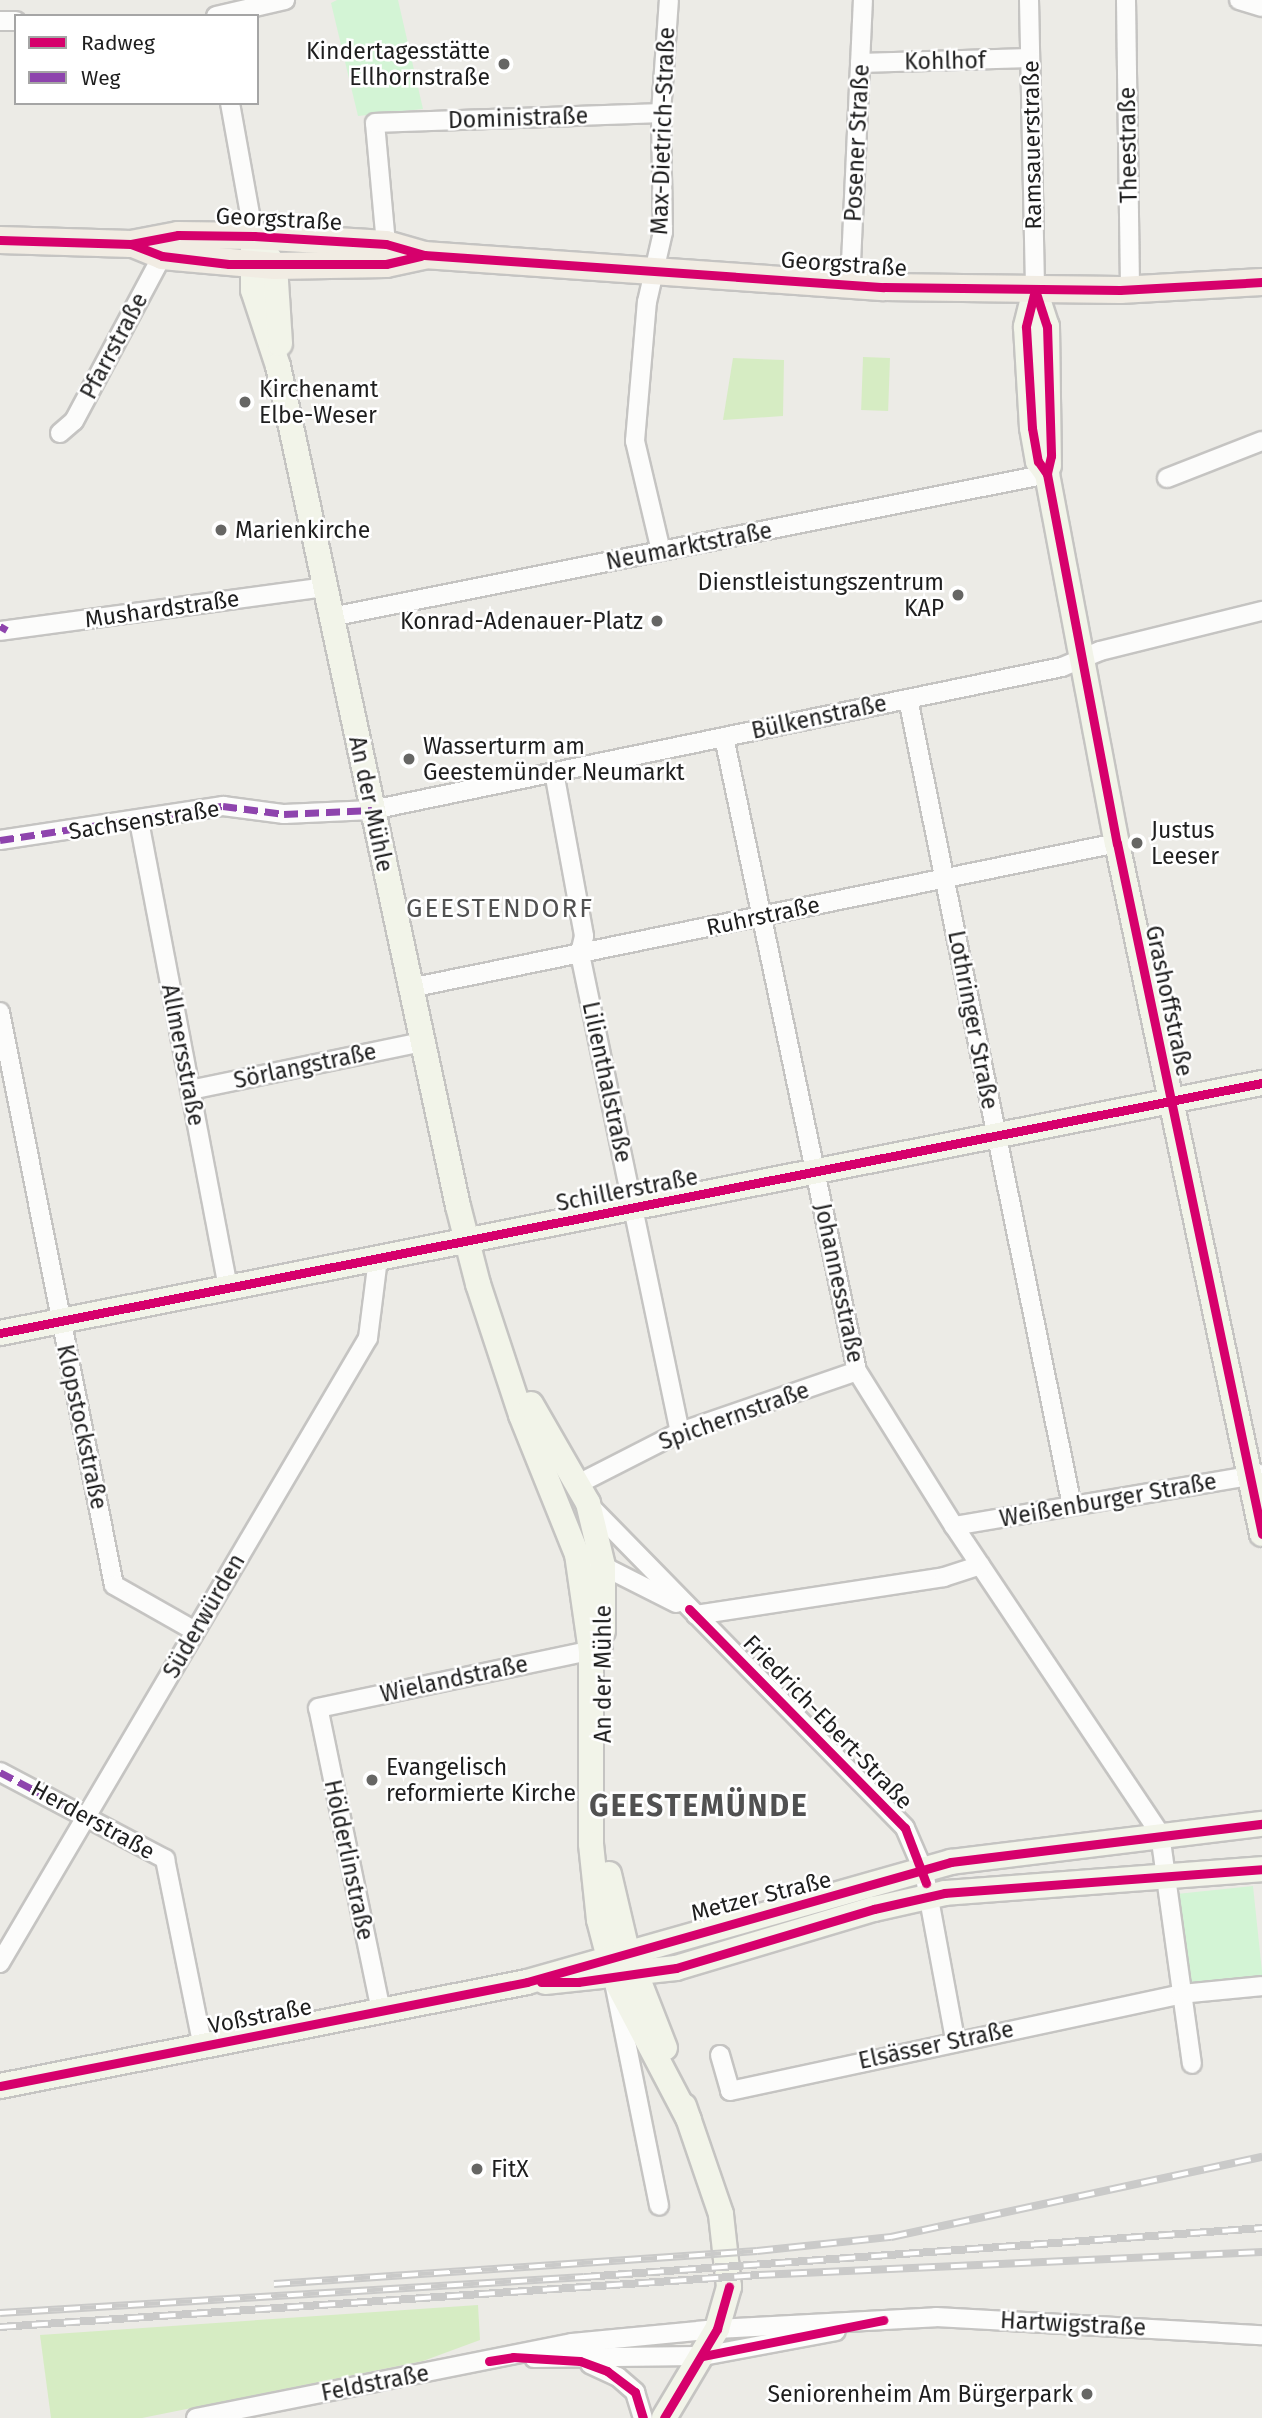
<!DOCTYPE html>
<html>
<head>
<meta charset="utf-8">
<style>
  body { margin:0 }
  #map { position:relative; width:1262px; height:2418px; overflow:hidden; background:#ecebe6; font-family:"Fira Sans",sans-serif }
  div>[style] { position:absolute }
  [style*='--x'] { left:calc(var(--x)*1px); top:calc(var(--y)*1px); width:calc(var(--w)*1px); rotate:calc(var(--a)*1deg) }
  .grass>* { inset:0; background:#d6ecc3; transform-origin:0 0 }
  .park>* { inset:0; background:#d3f4d5; transform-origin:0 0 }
  .roads { filter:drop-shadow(2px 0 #c5c4c2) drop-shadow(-2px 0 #c5c4c2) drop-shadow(0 2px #c5c4c2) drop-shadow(0 -2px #c5c4c2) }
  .street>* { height:18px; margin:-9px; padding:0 9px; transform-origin:9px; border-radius:9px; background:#fcfcfb }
  .secondary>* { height:24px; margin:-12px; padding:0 12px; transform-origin:12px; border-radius:12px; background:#f2f4e9 }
  .primary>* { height:26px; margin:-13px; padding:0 13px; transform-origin:13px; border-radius:13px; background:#f1ece3 }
  .rail>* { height:8px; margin-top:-4px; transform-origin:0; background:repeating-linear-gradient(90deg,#fff 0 16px,#cacac9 0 32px); box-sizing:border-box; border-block:2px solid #cacac9 }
  .quiet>* { height:7px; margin-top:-3.5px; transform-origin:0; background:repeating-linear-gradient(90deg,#8e44ad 0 14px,transparent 0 21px) }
  .cycleway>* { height:9px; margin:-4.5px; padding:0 4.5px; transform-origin:4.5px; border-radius:4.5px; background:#d6006c }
  .dots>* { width:19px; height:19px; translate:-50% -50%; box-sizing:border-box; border:4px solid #fff; border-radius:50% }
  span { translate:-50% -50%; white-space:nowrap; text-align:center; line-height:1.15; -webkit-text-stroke:5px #fff; paint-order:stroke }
  .poi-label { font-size:23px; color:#1e1e1e }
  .right { translate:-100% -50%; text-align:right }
  .left { translate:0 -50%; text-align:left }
  .street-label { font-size:23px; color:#1e1e1e }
  .quarter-label { font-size:26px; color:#515151; letter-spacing:2px }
  .district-label { font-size:30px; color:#515151; font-weight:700; letter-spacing:2px }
  .legend { position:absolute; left:14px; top:14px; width:245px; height:91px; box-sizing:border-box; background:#fff; border:2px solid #a5a5a5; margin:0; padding:9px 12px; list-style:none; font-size:21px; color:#1e1e1e }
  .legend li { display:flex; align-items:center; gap:14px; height:35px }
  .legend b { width:35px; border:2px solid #a5a5a5 }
</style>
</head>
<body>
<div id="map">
  <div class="grass">
    <i style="left:863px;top:357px;width:27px;height:53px;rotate:2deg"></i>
    <i style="clip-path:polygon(733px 358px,784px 360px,783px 416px,723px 420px)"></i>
    <i style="clip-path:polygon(478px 2305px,480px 2340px,423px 2361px,142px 2418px,51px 2418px,40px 2335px)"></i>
  </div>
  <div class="park">
    <i style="clip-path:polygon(337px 0,398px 0,423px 109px,358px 116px,331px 3px)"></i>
    <i style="left:1253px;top:1886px;width:92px;height:77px;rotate:84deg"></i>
  </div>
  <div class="roads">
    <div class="street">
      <i style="--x:1029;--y:0;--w:290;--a:88.8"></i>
      <i style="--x:1126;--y:0;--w:289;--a:89.2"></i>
      <i style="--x:1239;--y:0;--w:24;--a:17"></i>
      <i style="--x:216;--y:16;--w:71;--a:-13.1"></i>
      <i style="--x:0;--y:21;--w:16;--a:0"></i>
      <i style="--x:860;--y:63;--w:170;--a:-1.7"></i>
      <i style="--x:230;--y:103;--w:135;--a:79.8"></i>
      <i style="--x:386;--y:244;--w:121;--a:-95.2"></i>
      <i style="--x:375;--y:123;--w:286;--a:-2"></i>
      <i style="--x:850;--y:285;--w:285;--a:-87.4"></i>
      <i style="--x:60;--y:433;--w:18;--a:-41"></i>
      <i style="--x:74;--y:421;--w:187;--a:-61.9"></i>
      <i style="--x:1167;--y:478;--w:102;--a:-21.3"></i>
      <i style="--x:661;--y:551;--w:113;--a:-103.3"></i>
      <i style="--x:635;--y:441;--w:140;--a:-85.1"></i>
      <i style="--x:647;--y:302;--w:72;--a:-77.1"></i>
      <i style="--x:663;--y:232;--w:119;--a:-91"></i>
      <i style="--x:661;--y:113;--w:113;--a:-86"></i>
      <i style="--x:331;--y:617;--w:730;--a:-11.29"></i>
      <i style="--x:0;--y:631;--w:328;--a:-7.7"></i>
      <i style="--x:908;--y:699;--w:823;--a:78.51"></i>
      <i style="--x:724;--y:737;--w:648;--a:78.15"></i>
      <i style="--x:857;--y:1371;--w:183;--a:58"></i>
      <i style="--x:954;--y:1526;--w:371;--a:56.2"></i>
      <i style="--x:1160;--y:1834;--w:232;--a:82.1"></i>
      <i style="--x:554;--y:772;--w:167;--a:79.6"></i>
      <i style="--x:584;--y:936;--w:18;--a:103"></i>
      <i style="--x:580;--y:954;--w:488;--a:78.2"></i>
      <i style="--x:139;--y:821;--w:476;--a:79.2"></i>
      <i style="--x:0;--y:840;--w:226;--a:-8.7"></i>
      <i style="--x:223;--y:806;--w:62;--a:7.5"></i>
      <i style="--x:284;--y:814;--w:88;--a:-2.6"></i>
      <i style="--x:372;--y:810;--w:705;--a:-11.71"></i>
      <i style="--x:1062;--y:667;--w:41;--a:-22.8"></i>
      <i style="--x:1100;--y:651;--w:167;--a:-13.9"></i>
      <i style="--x:410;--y:988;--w:722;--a:-11.59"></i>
      <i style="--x:0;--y:1012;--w:584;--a:78.75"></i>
      <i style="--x:114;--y:1585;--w:93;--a:29.6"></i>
      <i style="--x:190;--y:1090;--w:236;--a:-11.7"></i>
      <i style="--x:576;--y:1485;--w:117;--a:-27"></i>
      <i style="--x:680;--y:1432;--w:187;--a:-19"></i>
      <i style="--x:590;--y:1506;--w:450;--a:45.6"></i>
      <i style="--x:905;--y:1828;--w:48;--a:66.6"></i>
      <i style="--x:924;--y:1872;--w:171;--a:79.5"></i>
      <i style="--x:954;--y:1526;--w:312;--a:-9.6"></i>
      <i style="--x:595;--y:1562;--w:91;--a:26.8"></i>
      <i style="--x:696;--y:1615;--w:251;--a:-8.7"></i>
      <i style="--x:944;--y:1577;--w:38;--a:-18"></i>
      <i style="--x:0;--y:1772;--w:187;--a:27.8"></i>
      <i style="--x:165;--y:1859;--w:192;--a:78.6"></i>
      <i style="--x:0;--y:1963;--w:725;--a:-59.51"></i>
      <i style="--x:368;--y:1338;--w:80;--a:-82.8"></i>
      <i style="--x:615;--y:1987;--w:223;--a:78.6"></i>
      <i style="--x:381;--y:2011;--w:309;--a:-101.7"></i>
      <i style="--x:318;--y:1708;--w:291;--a:-11.9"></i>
      <i style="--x:720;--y:2055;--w:37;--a:74"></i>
      <i style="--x:730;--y:2091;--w:461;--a:-12.1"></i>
      <i style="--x:1181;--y:1994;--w:81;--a:-5.6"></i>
      <i style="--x:534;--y:2358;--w:169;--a:-0.7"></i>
      <i style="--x:703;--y:2356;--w:135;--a:-10.6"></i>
      <i style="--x:590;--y:2364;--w:31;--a:25"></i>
      <i style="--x:618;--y:2377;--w:23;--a:41"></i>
      <i style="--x:635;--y:2392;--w:27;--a:73"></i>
      <i style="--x:196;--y:2418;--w:383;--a:-11.3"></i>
      <i style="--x:572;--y:2343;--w:146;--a:-5.5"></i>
      <i style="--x:717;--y:2329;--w:219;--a:-3.1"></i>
      <i style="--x:936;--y:2317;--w:326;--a:3.2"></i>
    </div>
    <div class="secondary">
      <i style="--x:253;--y:245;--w:45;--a:90"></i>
      <i style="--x:253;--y:290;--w:80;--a:71.8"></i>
      <i style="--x:278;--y:366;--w:859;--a:77.91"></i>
      <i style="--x:458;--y:1206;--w:81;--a:75.6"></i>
      <i style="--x:478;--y:1284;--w:138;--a:71.8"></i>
      <i style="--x:521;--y:1415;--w:150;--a:68.1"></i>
      <i style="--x:577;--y:1554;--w:98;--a:81.8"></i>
      <i style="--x:591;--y:1651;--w:193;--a:90"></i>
      <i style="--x:591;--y:1844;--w:76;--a:84"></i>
      <i style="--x:599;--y:1920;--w:59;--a:75.3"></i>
      <i style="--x:614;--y:1977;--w:161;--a:62.3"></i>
      <i style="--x:264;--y:251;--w:19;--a:54"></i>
      <i style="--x:275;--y:266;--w:78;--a:86.3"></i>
      <i style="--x:1035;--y:290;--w:38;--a:104"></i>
      <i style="--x:1026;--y:327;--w:101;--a:86.6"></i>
      <i style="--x:1032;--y:428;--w:34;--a:80"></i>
      <i style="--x:1038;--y:461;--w:16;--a:55"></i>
      <i style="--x:1047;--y:474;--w:376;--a:79.3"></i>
      <i style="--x:1117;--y:843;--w:706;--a:78.15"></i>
      <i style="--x:1035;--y:290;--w:38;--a:72"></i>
      <i style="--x:1047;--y:326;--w:140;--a:89.2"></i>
      <i style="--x:0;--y:1333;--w:1287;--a:-11.21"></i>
      <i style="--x:531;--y:1404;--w:114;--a:60.1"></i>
      <i style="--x:588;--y:1503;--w:65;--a:76.6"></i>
      <i style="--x:603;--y:1566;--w:65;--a:90"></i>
      <i style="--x:609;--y:1874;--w:79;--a:76.8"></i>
      <i style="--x:627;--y:1951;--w:104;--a:68.6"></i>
      <i style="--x:545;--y:1982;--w:132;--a:-6.1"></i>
      <i style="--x:676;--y:1968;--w:207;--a:-16.6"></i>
      <i style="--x:874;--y:1909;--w:73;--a:-12.7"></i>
      <i style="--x:945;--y:1893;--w:318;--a:-4.3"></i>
      <i style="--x:0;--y:2086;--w:537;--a:-11.16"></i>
      <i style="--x:527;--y:1982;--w:441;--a:-15.8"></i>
      <i style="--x:951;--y:1862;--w:313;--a:-7"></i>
      <i style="--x:664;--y:2418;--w:104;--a:-59.2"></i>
      <i style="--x:717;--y:2329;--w:44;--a:-74.1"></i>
      <i style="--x:729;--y:2287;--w:73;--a:-96.3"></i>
      <i style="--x:721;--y:2214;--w:114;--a:-108.9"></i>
    </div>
    <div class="primary">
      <i style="--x:0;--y:240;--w:131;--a:1.7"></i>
      <i style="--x:131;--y:244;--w:48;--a:-10.8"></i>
      <i style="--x:178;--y:235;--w:76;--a:0.8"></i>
      <i style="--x:254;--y:236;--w:132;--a:3.5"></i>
      <i style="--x:386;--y:244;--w:40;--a:16"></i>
      <i style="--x:424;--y:255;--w:461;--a:4"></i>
      <i style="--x:884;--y:287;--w:236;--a:0.7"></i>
      <i style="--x:1120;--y:290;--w:142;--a:-3.2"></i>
      <i style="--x:133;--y:244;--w:31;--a:22"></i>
      <i style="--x:162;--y:256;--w:113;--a:5.1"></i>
      <i style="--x:275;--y:266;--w:111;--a:-1"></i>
      <i style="--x:386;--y:264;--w:38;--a:-12"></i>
    </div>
  </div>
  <div class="rail">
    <i style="--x:274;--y:2284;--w:484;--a:-3.9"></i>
    <i style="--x:757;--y:2251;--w:135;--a:-6"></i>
    <i style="--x:891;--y:2237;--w:380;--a:-12.2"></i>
    <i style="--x:0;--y:2313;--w:585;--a:-3.53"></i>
    <i style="--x:584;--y:2277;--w:680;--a:-4.13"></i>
    <i style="--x:0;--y:2327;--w:761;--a:-3.92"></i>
    <i style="--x:759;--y:2275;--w:504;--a:-2.62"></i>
  </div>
  <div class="quiet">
    <i style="--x:0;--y:626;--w:8;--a:30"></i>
    <i style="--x:0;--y:840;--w:226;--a:-8.7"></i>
    <i style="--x:223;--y:806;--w:62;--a:7.5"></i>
    <i style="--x:284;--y:814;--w:88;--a:-2.6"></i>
    <i style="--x:0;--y:1772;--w:97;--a:27.6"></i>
  </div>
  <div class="cycleway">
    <i style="--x:0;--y:240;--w:131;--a:1.7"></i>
    <i style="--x:131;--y:244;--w:48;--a:-10.8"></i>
    <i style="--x:178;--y:235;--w:76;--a:0.8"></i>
    <i style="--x:254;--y:236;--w:132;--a:3.5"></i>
    <i style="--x:386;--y:244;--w:40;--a:16"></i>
    <i style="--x:424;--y:255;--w:461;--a:4"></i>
    <i style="--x:884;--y:287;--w:236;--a:0.7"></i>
    <i style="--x:1120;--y:290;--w:142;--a:-3.2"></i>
    <i style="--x:131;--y:244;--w:33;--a:21"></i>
    <i style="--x:162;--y:256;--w:67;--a:6.8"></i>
    <i style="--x:229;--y:264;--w:157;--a:0"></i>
    <i style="--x:386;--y:264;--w:36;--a:-13"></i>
    <i style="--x:1035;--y:290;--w:38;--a:104"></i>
    <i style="--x:1026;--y:327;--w:101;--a:86.6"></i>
    <i style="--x:1032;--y:428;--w:34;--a:80"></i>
    <i style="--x:1038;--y:461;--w:16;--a:55"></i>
    <i style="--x:1047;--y:474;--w:376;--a:79.3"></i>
    <i style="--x:1117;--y:843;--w:706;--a:78.15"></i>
    <i style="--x:1035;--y:290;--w:38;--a:72"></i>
    <i style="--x:1047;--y:326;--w:130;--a:88.2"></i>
    <i style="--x:1051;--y:456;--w:18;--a:103"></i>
    <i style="--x:0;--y:1333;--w:1287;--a:-11.21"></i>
    <i style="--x:689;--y:1609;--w:308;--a:45.4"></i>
    <i style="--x:905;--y:1828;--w:59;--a:69.1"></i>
    <i style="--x:541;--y:1982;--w:37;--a:0"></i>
    <i style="--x:578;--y:1982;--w:99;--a:-8.1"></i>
    <i style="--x:676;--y:1968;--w:207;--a:-16.6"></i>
    <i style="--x:874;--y:1909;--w:73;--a:-12.7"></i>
    <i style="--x:945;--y:1893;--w:318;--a:-4.3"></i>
    <i style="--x:0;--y:2086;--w:537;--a:-11.16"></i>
    <i style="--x:527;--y:1982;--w:441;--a:-15.8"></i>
    <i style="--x:951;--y:1862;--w:313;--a:-7"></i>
    <i style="--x:703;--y:2356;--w:184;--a:-11.3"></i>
    <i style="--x:489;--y:2361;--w:24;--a:-9"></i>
    <i style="--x:513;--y:2357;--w:67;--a:3.4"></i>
    <i style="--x:580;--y:2361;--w:29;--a:20"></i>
    <i style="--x:607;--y:2371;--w:35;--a:37"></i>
    <i style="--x:635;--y:2392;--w:27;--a:73"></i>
    <i style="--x:664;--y:2418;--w:104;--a:-59.2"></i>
    <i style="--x:717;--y:2329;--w:44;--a:-74.1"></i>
  </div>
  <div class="dots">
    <i style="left:504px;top:64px;background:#666664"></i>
    <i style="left:245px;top:402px;background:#666664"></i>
    <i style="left:221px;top:530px;background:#666664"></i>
    <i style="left:958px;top:595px;background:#666664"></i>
    <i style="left:657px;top:621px;background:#666664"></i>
    <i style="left:409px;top:759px;background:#666664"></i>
    <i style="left:1137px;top:843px;background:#666664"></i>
    <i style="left:372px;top:1780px;background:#666664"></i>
    <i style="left:477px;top:2169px;background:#666664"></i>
    <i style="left:1087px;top:2394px;background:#666664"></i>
  </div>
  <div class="poi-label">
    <span class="right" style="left:490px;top:64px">Kindertagesstätte<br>Ellhornstraße</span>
    <span class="left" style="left:259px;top:402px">Kirchenamt<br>Elbe-Weser</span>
    <span class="left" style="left:235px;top:530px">Marienkirche</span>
    <span class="right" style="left:944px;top:595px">Dienstleistungszentrum<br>KAP</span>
    <span class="right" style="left:643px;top:621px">Konrad-Adenauer-Platz</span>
    <span class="left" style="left:423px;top:759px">Wasserturm am<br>Geestemünder Neumarkt</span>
    <span class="left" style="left:1151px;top:843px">Justus<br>Leeser</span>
    <span class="left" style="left:386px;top:1780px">Evangelisch<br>reformierte Kirche</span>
    <span class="left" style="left:491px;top:2169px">FitX</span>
    <span class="right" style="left:1073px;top:2394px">Seniorenheim Am Bürgerpark</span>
  </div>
  <div class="street-label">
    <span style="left:945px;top:61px;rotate:-1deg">Kohlhof</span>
    <span style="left:518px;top:118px;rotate:-2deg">Doministraße</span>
    <span style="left:663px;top:131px;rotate:-88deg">Max-Dietrich-Straße</span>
    <span style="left:857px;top:143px;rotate:-87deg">Posener Straße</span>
    <span style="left:1032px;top:145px;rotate:-91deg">Ramsauerstraße</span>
    <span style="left:1128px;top:145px;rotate:-91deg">Theestraße</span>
    <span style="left:279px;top:219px;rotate:3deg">Georgstraße</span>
    <span style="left:844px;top:264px;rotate:4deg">Georgstraße</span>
    <span style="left:114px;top:346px;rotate:-62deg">Pfarrstraße</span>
    <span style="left:689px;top:546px;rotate:-11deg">Neumarktstraße</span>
    <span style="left:162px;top:609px;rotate:-8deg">Mushardstraße</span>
    <span style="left:819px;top:717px;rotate:-12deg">Bülkenstraße</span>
    <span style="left:371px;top:804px;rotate:78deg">An der Mühle</span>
    <span style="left:144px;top:820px;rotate:-9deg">Sachsenstraße</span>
    <span style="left:763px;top:916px;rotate:-12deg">Ruhrstraße</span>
    <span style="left:1169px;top:1001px;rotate:78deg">Grashoffstraße</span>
    <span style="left:973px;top:1020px;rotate:79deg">Lothringer Straße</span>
    <span style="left:183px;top:1055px;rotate:79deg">Allmersstraße</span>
    <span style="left:305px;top:1066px;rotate:-12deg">Sörlangstraße</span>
    <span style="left:607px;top:1082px;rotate:78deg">Lilienthalstraße</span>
    <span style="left:627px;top:1190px;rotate:-11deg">Schillerstraße</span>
    <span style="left:839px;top:1283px;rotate:78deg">Johannesstraße</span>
    <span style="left:734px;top:1416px;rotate:-20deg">Spichernstraße</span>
    <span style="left:82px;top:1427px;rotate:78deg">Klopstockstraße</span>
    <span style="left:1108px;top:1500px;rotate:-10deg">Weißenburger Straße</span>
    <span style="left:204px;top:1616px;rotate:-60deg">Süderwürden</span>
    <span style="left:603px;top:1674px;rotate:-90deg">An der Mühle</span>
    <span style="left:454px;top:1679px;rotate:-12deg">Wielandstraße</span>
    <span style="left:828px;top:1722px;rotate:46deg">Friedrich-Ebert-Straße</span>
    <span style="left:93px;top:1820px;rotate:29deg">Herderstraße</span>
    <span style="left:349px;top:1860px;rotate:78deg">Hölderlinstraße</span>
    <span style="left:761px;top:1896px;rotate:-14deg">Metzer Straße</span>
    <span style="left:260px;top:2016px;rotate:-11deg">Voßstraße</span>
    <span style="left:936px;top:2045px;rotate:-12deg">Elsässer Straße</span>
    <span style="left:1073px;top:2324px;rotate:3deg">Hartwigstraße</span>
    <span style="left:375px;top:2383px;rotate:-11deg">Feldstraße</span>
  </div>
  <div class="quarter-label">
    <span style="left:500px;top:909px">GEESTENDORF</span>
  </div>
  <div class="district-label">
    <span style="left:699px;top:1806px">GEESTEMÜNDE</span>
  </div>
  <ul class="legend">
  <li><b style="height:9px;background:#d6006c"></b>Radweg</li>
  <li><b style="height:9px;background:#8e44ad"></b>Weg</li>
  </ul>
</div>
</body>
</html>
